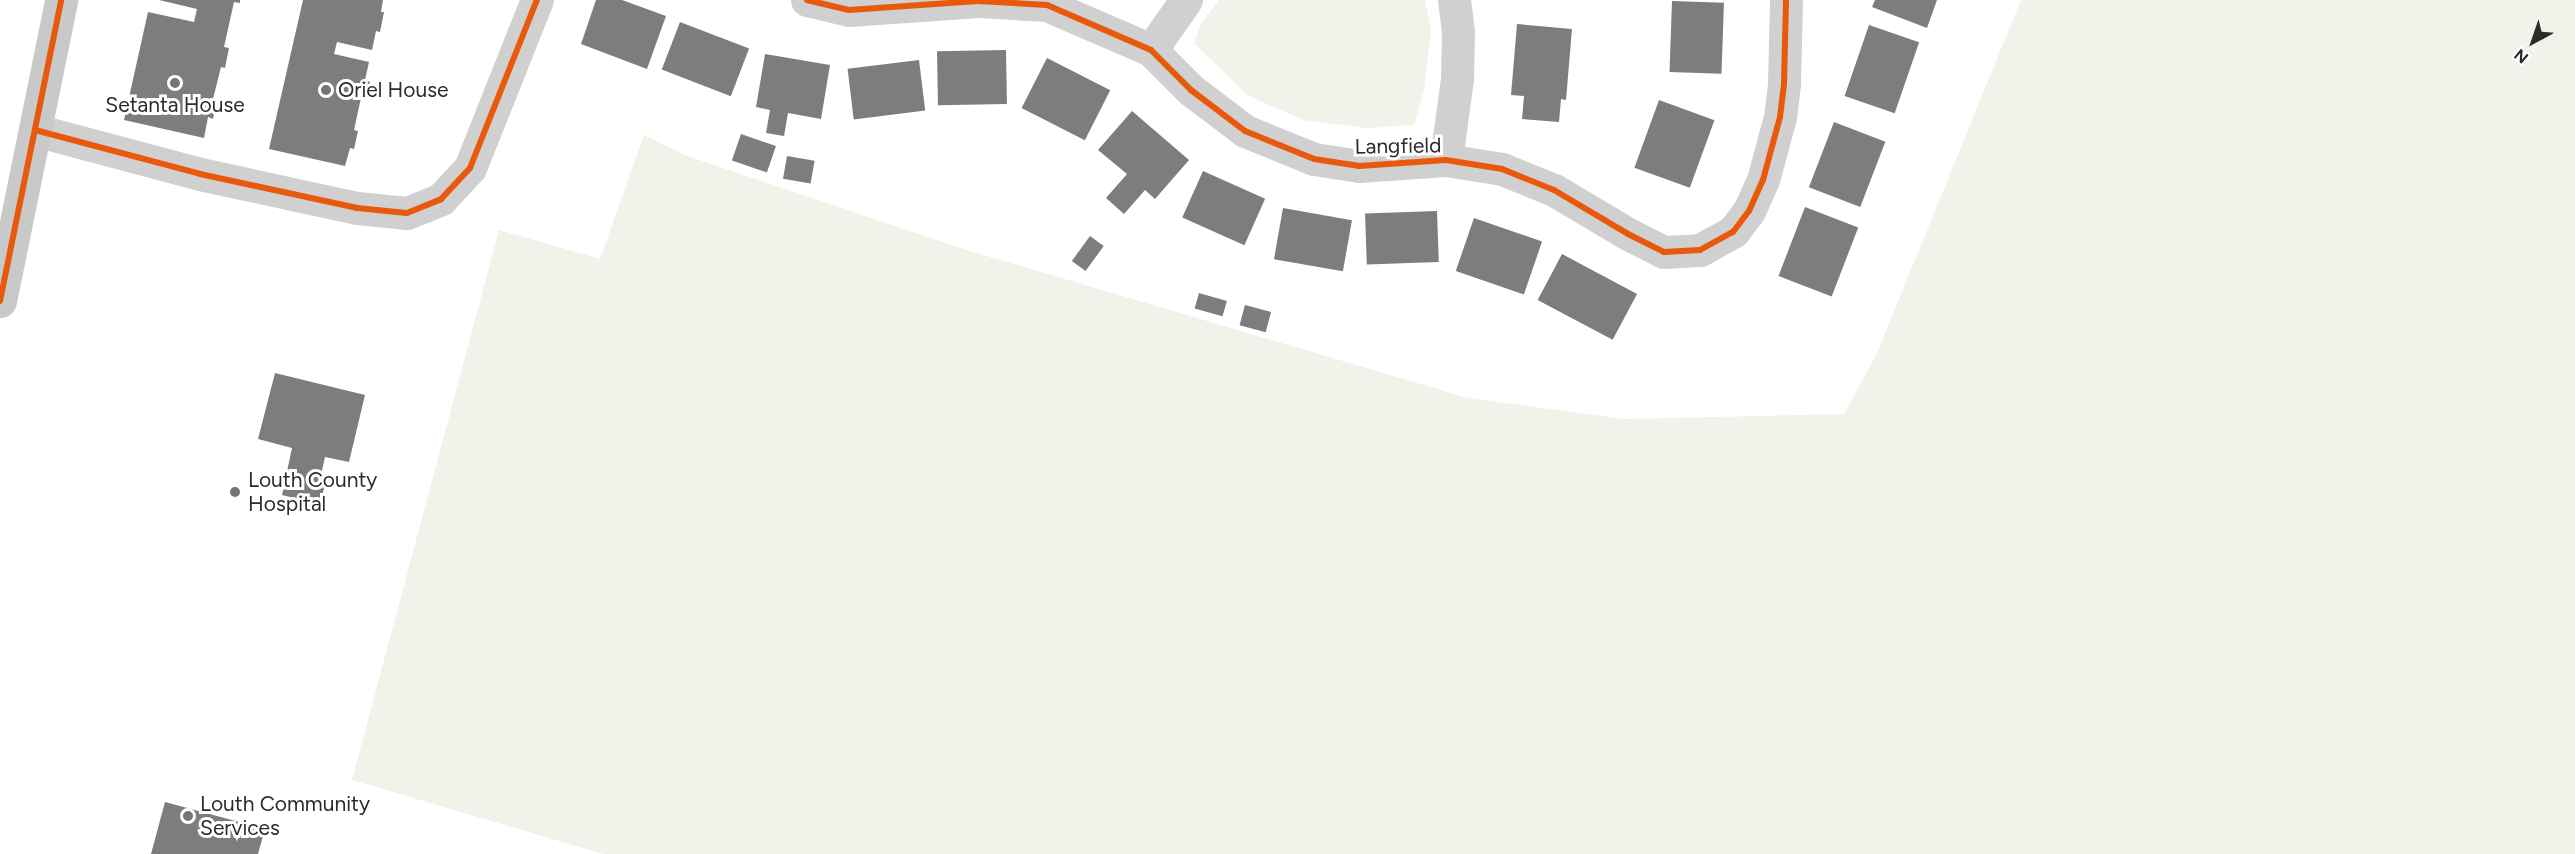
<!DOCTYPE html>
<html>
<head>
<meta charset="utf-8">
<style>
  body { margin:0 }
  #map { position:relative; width:2575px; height:854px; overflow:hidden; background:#fff; font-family:Figtree,sans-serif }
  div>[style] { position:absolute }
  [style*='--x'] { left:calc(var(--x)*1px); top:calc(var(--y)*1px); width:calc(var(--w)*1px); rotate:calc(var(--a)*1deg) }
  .green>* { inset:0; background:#eff3ea }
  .building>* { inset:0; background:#7d7d7d; transform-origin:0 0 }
  .minor>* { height:33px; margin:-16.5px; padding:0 16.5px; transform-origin:16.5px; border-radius:16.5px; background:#d0d0d0 }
  .secondary>* { height:33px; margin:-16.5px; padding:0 16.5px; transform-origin:16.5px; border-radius:16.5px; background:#c9c9c9 }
  .cycleway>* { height:6px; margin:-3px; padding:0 3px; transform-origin:3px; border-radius:3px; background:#e8590c }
  .dots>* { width:16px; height:16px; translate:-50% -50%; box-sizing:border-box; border:3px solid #fff; border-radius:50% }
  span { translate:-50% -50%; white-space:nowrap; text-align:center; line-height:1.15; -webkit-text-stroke:6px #fff; paint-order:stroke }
  .poi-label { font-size:21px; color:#2b2b2b }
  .left { translate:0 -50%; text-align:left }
  .street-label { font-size:21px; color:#2b2b2b }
  .north { position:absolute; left:2503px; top:12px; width:60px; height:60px; -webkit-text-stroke:4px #fff; paint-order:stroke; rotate:220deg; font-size:16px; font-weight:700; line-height:24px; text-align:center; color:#2b2b2b }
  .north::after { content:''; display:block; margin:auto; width:21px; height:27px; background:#2b2b2b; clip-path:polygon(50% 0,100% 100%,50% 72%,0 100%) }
</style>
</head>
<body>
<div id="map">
  <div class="green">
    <i style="clip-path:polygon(1219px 0,1425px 0,1431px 30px,1424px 90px,1414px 125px,1367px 128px,1303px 120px,1247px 95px,1194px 43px,1201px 24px)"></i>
    <i style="clip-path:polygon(2021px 0,2575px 0,2575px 854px,603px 854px,352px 780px,499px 230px,600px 259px,644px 135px,687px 156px,970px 251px,1468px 398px,1625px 419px,1844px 414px,1877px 353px)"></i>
  </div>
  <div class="building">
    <i style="clip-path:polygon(159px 0,240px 0,240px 3px,234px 2px,224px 47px,229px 48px,225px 68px,221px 67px,213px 99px,217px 99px,213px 119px,208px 117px,204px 138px,124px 120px,148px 12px,194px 22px,197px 9px)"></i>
    <i style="clip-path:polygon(303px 0,383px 0,381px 12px,384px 12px,380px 32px,376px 31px,372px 50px,337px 42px,334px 54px,369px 62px,365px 80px,370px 82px,367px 99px,361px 98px,354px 130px,358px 131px,354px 149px,350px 148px,345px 166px,269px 149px)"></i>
    <i style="clip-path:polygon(596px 0,622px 0,666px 16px,647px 69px,581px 44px)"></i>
    <i style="clip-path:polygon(1875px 0,1937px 0,1927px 28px,1872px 7px)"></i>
    <i style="left:1672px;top:1px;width:52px;height:71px;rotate:2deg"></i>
    <i style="left:680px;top:22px;width:74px;height:51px;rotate:21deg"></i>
    <i style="clip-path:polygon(1517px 24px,1572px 29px,1566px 100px,1561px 99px,1559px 122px,1522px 119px,1524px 96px,1511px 95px)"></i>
    <i style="left:1869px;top:25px;width:53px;height:75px;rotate:19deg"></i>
    <i style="left:1006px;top:50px;width:54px;height:69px;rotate:89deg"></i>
    <i style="clip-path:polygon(765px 54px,830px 65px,821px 119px,788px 113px,784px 136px,766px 133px,770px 110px,756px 107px)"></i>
    <i style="left:1047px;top:58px;width:71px;height:56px;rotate:27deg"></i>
    <i style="left:919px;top:60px;width:51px;height:72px;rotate:83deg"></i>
    <i style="left:1659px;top:100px;width:59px;height:72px;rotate:20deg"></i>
    <i style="clip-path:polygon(1132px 111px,1189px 160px,1155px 199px,1145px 190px,1124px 214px,1106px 198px,1127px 174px,1098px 150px)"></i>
    <i style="left:1834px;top:122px;width:55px;height:70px;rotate:21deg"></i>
    <i style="left:741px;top:134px;width:37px;height:28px;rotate:19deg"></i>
    <i style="left:787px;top:156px;width:28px;height:23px;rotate:10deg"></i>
    <i style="left:1203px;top:171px;width:68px;height:51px;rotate:24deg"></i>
    <i style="left:1805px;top:207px;width:57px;height:74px;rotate:21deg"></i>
    <i style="left:1283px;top:208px;width:70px;height:52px;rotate:10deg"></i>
    <i style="left:1437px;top:211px;width:51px;height:72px;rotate:88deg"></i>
    <i style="left:1474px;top:218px;width:72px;height:56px;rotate:19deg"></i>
    <i style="left:1090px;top:236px;width:17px;height:31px;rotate:36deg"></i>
    <i style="left:1562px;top:254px;width:85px;height:52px;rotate:28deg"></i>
    <i style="left:1199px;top:293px;width:29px;height:16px;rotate:16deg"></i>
    <i style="left:1245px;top:305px;width:27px;height:21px;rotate:15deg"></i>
    <i style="clip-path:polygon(275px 373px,365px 395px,349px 462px,325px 457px,321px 475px,327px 477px,320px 504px,282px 495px,292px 448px,258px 439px)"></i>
    <i style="clip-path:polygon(165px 802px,265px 829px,258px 854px,151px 854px)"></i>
  </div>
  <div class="minor">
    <i style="--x:807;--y:0;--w:43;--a:13.4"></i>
    <i style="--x:849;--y:10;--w:129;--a:-4"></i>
    <i style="--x:978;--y:1;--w:69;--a:3.3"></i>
    <i style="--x:1047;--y:5;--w:113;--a:23.4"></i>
    <i style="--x:1151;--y:50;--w:57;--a:45"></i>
    <i style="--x:1191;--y:90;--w:68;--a:37.2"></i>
    <i style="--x:1245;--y:131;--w:74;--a:22.1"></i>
    <i style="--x:1314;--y:159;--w:46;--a:8.8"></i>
    <i style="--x:1359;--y:166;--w:87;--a:-3.9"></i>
    <i style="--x:1446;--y:160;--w:57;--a:9.1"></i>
    <i style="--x:1502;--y:169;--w:56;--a:22"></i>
    <i style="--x:1554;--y:190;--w:86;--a:30.7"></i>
    <i style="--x:1628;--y:234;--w:40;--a:26.6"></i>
    <i style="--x:1664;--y:252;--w:36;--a:-3"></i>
    <i style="--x:1700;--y:250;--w:38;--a:-29"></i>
    <i style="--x:1733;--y:232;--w:26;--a:-53"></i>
    <i style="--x:1749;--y:211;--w:34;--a:-66"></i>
    <i style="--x:1763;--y:180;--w:65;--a:-74.9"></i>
    <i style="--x:1780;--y:117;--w:34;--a:-83"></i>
    <i style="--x:1784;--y:83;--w:83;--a:-88.6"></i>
    <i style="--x:1151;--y:50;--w:61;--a:-55"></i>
    <i style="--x:35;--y:130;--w:171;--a:14.9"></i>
    <i style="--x:200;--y:174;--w:161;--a:12.2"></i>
    <i style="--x:357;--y:208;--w:50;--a:5.7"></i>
    <i style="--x:407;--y:213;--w:37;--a:-22"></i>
    <i style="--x:441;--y:199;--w:42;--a:-46.9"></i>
    <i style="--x:470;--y:168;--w:181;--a:-68.3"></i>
    <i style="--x:1446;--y:160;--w:82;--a:-82.3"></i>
    <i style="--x:1457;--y:79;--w:47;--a:-88.8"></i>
    <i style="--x:1458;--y:32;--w:32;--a:-97"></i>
  </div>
  <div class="secondary">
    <i style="--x:0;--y:301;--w:307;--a:-78.5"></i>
  </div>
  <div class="cycleway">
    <i style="--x:807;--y:0;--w:43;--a:13.4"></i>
    <i style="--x:849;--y:10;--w:129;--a:-4"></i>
    <i style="--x:978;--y:1;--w:69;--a:3.3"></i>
    <i style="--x:1047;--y:5;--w:113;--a:23.4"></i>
    <i style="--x:1151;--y:50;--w:57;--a:45"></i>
    <i style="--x:1191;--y:90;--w:68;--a:37.2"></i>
    <i style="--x:1245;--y:131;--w:74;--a:22.1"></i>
    <i style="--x:1314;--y:159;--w:46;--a:8.8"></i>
    <i style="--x:1359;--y:166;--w:87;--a:-3.9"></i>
    <i style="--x:1446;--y:160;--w:57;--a:9.1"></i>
    <i style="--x:1502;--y:169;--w:56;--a:22"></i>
    <i style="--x:1554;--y:190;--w:86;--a:30.7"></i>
    <i style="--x:1628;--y:234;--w:40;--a:26.6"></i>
    <i style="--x:1664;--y:252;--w:36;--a:-3"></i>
    <i style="--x:1700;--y:250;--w:38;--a:-29"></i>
    <i style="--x:1733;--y:232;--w:26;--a:-53"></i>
    <i style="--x:1749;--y:211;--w:34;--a:-66"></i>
    <i style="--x:1763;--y:180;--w:65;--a:-74.9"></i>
    <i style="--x:1780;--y:117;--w:34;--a:-83"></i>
    <i style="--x:1784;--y:83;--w:83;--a:-88.6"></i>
    <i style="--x:35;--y:130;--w:171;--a:14.9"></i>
    <i style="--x:200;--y:174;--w:161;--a:12.2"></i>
    <i style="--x:357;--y:208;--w:50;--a:5.7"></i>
    <i style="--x:407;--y:213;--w:37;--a:-22"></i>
    <i style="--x:441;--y:199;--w:42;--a:-46.9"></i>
    <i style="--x:470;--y:168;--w:181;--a:-68.3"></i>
    <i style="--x:0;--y:301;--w:307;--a:-78.5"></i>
  </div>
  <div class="dots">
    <i style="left:175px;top:83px;background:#757575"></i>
    <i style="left:326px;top:90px;background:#757575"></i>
    <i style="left:235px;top:492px;background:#757575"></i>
    <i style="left:188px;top:816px;background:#757575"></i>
  </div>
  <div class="poi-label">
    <span class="left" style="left:338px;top:90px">Oriel House</span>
    <span style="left:175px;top:105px">Setanta House</span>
    <span class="left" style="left:248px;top:492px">Louth County<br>Hospital</span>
    <span class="left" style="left:200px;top:816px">Louth Community<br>Services</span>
  </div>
  <div class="street-label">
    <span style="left:1398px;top:146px;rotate:-1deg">Langfield</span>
  </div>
  <div class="north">N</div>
</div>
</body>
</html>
